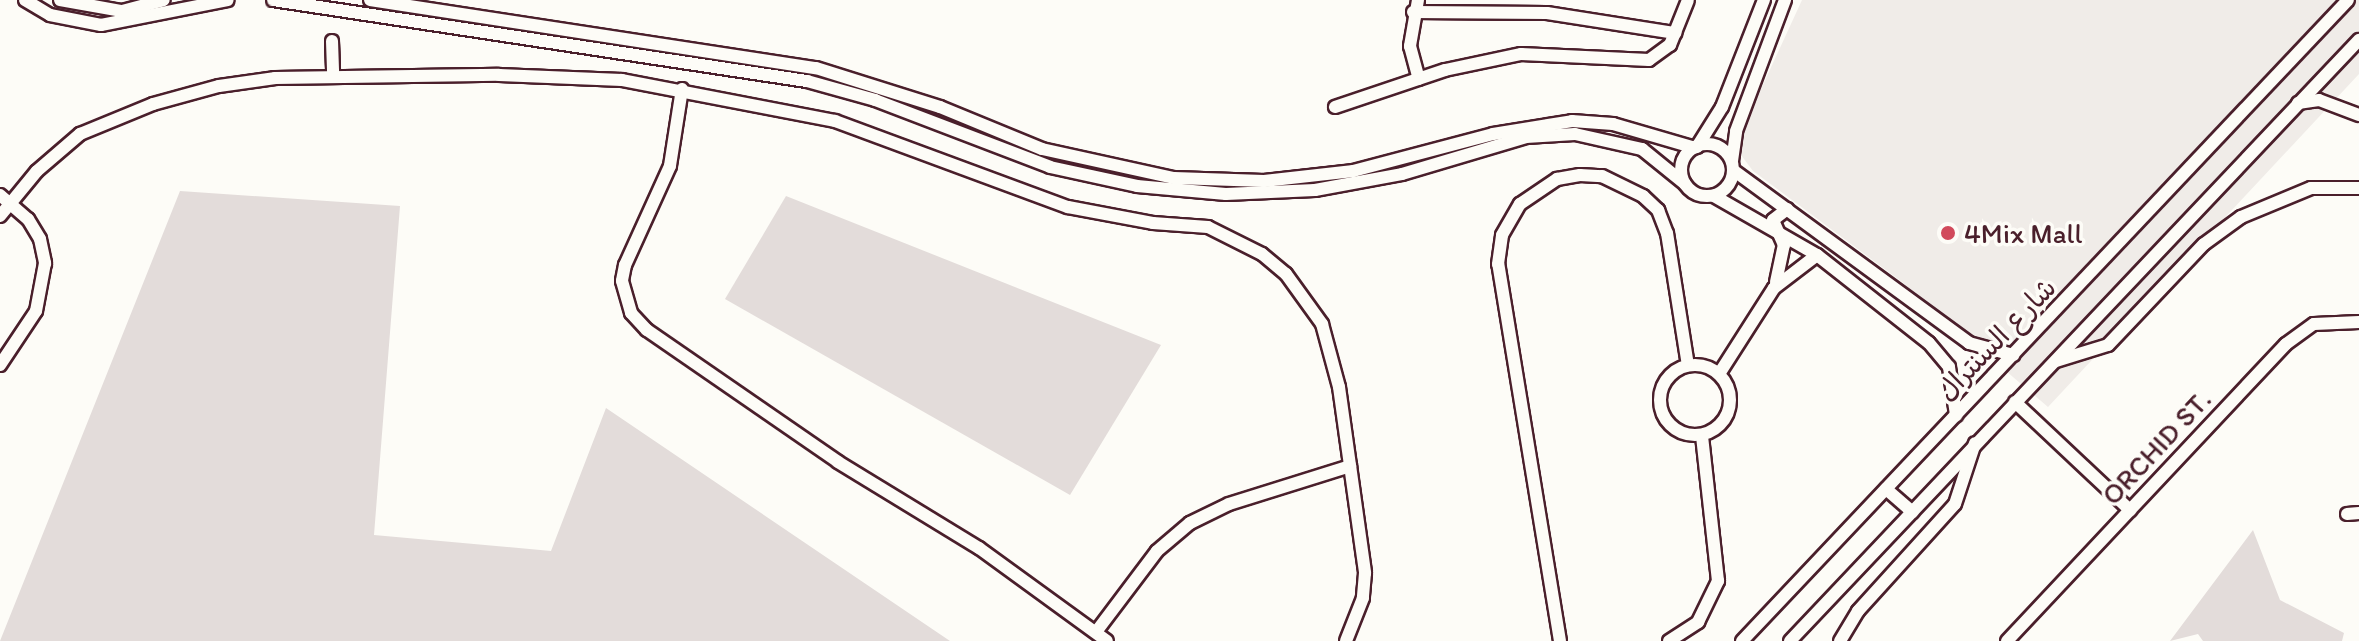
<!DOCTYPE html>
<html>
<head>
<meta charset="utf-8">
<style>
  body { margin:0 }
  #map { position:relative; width:2359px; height:641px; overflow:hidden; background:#fdfcf7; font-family:Itim,"Playpen Sans Arabic",sans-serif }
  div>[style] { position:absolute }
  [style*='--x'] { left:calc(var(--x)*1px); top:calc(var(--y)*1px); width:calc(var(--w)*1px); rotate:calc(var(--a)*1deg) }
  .built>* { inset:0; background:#f0ece8 }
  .green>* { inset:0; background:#e3dcda }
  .roads { filter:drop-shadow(2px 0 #4a1f2b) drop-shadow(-2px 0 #4a1f2b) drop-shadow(0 2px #4a1f2b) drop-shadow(0 -2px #4a1f2b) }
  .minor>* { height:12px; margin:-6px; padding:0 6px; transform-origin:6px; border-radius:6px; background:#fdfcf7 }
  .minor>.ring { margin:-6px; padding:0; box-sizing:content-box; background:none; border:12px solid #fdfcf7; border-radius:50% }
  .dots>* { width:22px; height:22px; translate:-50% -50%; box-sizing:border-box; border:4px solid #fdfcf7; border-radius:50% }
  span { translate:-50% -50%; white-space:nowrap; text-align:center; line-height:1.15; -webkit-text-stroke:7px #fdfcf7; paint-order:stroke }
  .poi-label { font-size:28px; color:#4a1f2b }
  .left { translate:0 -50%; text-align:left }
  .street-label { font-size:28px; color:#4a1f2b }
</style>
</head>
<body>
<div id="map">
  <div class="built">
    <i style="clip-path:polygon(1802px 0,2359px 0,2359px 74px,2048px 407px,1902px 282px,1753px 171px,1741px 155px,1739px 137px)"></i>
  </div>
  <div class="green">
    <i style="clip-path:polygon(180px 191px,400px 206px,374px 535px,551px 551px,606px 408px,950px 641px,0 641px)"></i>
    <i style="clip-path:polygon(786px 196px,1161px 345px,1070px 495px,725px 299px)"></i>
    <i style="clip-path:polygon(2253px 530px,2280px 600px,2344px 633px,2342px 641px,2203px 641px,2198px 634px,2170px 641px)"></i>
  </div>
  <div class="roads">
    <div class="minor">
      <i style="--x:25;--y:0;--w:29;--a:31"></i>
      <i style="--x:50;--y:15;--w:52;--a:11.1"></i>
      <i style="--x:101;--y:25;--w:129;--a:-11.1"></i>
      <i style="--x:60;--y:0;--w:63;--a:10.1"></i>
      <i style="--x:122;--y:11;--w:43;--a:-14.7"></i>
      <i style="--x:273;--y:0;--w:540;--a:8.63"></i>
      <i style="--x:807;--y:81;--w:71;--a:15.6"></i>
      <i style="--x:875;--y:100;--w:187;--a:20.9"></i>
      <i style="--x:1050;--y:167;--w:89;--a:12.3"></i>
      <i style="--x:1137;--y:186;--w:89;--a:5.1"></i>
      <i style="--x:1226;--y:194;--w:89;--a:-2.6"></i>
      <i style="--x:1315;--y:190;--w:88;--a:-10.4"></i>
      <i style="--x:1402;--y:174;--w:129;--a:-16.6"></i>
      <i style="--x:1526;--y:137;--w:49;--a:-3.5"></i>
      <i style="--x:1575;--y:134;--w:69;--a:12.6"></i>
      <i style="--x:1642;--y:149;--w:55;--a:39.1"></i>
      <i style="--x:370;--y:0;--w:451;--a:8.7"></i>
      <i style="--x:816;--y:68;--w:130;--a:17.5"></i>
      <i style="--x:940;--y:107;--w:110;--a:22.4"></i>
      <i style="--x:1042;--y:149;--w:135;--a:12.4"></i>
      <i style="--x:1174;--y:178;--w:90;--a:1.9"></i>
      <i style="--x:1264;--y:181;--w:90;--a:-6.4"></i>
      <i style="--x:1353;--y:171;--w:145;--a:-14.8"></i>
      <i style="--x:1493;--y:134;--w:80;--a:-9.3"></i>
      <i style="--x:1572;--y:121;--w:41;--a:4.2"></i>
      <i style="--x:1613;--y:124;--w:85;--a:16.3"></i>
      <i style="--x:1418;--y:0;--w:47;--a:99.9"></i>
      <i style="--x:1410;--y:46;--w:34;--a:75"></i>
      <i style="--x:1413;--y:12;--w:134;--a:0.4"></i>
      <i style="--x:1547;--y:13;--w:130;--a:8.9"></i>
      <i style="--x:332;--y:41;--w:36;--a:88"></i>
      <i style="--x:682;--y:89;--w:78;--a:98.9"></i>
      <i style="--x:670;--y:166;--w:109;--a:114.4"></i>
      <i style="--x:625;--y:265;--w:16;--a:101"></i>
      <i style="--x:622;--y:281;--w:33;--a:74"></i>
      <i style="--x:631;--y:313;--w:23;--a:47"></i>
      <i style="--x:647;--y:330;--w:232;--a:34.6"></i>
      <i style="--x:838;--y:462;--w:165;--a:31.4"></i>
      <i style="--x:979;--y:548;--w:158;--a:36"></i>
      <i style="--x:2298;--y:103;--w:21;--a:-8"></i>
      <i style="--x:2319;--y:100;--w:43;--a:20.6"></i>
      <i style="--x:1335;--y:107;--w:116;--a:-18.6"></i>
      <i style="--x:1445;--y:70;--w:78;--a:-11.9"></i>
      <i style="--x:1521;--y:54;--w:128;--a:2.7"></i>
      <i style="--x:1649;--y:60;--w:26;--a:-36"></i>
      <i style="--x:1670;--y:45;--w:48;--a:-68.2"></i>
      <i class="ring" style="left:1681px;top:144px;width:40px;height:40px"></i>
      <i style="--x:1697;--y:147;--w:47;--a:-58"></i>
      <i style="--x:1722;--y:107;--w:115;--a:-68.6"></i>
      <i style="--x:1732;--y:161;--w:30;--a:-82"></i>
      <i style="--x:1736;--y:131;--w:140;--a:-69.5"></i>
      <i style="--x:1733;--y:170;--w:293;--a:36.2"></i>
      <i style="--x:1969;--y:343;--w:46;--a:15.3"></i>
      <i style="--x:0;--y:195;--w:37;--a:41"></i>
      <i style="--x:28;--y:219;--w:23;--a:59"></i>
      <i style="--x:40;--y:239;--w:25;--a:78"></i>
      <i style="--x:45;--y:263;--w:49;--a:100.6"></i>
      <i style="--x:36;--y:311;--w:65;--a:123.7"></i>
      <i style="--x:1714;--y:196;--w:119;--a:29.8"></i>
      <i style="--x:1817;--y:255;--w:142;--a:38.2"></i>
      <i style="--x:1929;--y:343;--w:31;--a:50"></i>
      <i style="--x:1949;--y:367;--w:49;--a:81.7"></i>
      <i style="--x:0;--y:216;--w:58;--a:-50.6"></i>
      <i style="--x:37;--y:171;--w:57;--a:-40.7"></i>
      <i style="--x:80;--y:134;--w:79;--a:-22.3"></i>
      <i style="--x:153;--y:104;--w:68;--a:-15.3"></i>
      <i style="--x:219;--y:86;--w:57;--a:-8.1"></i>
      <i style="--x:275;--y:78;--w:224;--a:-0.8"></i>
      <i style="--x:499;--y:75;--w:123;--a:2.3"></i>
      <i style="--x:622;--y:80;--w:217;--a:10.9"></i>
      <i style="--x:835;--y:121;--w:248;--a:20.3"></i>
      <i style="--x:1068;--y:207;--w:86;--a:10.7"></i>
      <i style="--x:1153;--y:223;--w:55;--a:4.2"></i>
      <i style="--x:1208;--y:227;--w:60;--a:26.6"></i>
      <i style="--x:1262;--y:254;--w:31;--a:40"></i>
      <i style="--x:1286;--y:274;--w:62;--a:54.2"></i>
      <i style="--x:1322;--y:324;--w:65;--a:74.9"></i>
      <i style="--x:1339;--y:387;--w:188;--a:82"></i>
      <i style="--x:1365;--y:573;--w:25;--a:95"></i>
      <i style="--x:1363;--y:598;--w:46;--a:111.6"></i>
      <i style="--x:1776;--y:282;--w:38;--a:-78"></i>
      <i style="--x:1784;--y:245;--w:27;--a:-114"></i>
      <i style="--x:1773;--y:220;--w:18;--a:-38"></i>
      <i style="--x:2056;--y:361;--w:54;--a:-17.1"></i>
      <i style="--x:2108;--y:345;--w:139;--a:-46.5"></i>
      <i style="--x:2204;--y:244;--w:46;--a:-36.1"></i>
      <i style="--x:2241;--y:217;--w:76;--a:-22.5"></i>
      <i style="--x:2311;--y:188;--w:48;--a:0"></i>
      <i class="ring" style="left:1660px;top:365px;width:58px;height:58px"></i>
      <i style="--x:1719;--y:374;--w:102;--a:-57.4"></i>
      <i style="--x:1774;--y:288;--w:54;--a:-37.5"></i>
      <i style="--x:2015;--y:402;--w:158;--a:43.2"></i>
      <i style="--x:1886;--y:489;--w:35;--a:41"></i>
      <i style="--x:2347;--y:514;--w:12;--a:-5"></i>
      <i style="--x:1096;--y:632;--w:101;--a:-53"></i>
      <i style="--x:1157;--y:551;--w:43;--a:-40.3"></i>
      <i style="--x:1190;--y:523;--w:43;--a:-26"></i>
      <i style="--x:1229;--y:504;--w:127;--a:-17.4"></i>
      <i style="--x:1560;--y:641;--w:382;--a:-99.3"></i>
      <i style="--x:1498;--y:264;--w:29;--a:-82"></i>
      <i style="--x:1502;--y:235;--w:36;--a:-60"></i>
      <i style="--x:1520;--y:204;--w:45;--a:-34"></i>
      <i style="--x:1557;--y:179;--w:23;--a:-10"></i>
      <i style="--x:1580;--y:175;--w:22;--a:3"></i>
      <i style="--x:1602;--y:176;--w:46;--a:26"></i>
      <i style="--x:1643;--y:196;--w:21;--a:43"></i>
      <i style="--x:1658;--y:210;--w:25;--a:69"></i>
      <i style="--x:1667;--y:233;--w:134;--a:81"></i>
      <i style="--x:1669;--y:641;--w:35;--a:-33"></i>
      <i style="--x:1698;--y:622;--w:46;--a:-64"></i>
      <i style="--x:1718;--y:581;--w:147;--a:-96.3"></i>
      <i style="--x:1742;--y:641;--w:882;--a:-46.61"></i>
      <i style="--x:1790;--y:641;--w:828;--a:-46.57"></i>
      <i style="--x:1840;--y:641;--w:35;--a:-59"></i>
      <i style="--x:1858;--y:611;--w:144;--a:-47.8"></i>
      <i style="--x:1955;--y:504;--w:64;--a:-71.8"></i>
      <i style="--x:2007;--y:641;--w:407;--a:-46.8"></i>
      <i style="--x:2286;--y:344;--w:34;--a:-36"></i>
      <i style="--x:2314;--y:324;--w:45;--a:-2.5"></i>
    </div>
  </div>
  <div class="dots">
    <i style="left:1948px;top:233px;background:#d1495b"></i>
  </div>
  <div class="poi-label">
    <span class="left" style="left:1964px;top:233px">4Mix Mall</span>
  </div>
  <div class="street-label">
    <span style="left:1996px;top:339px;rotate:-46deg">شارع السنترال</span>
    <span style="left:2156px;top:447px;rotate:-47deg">ORCHID ST.</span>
  </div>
</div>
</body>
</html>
